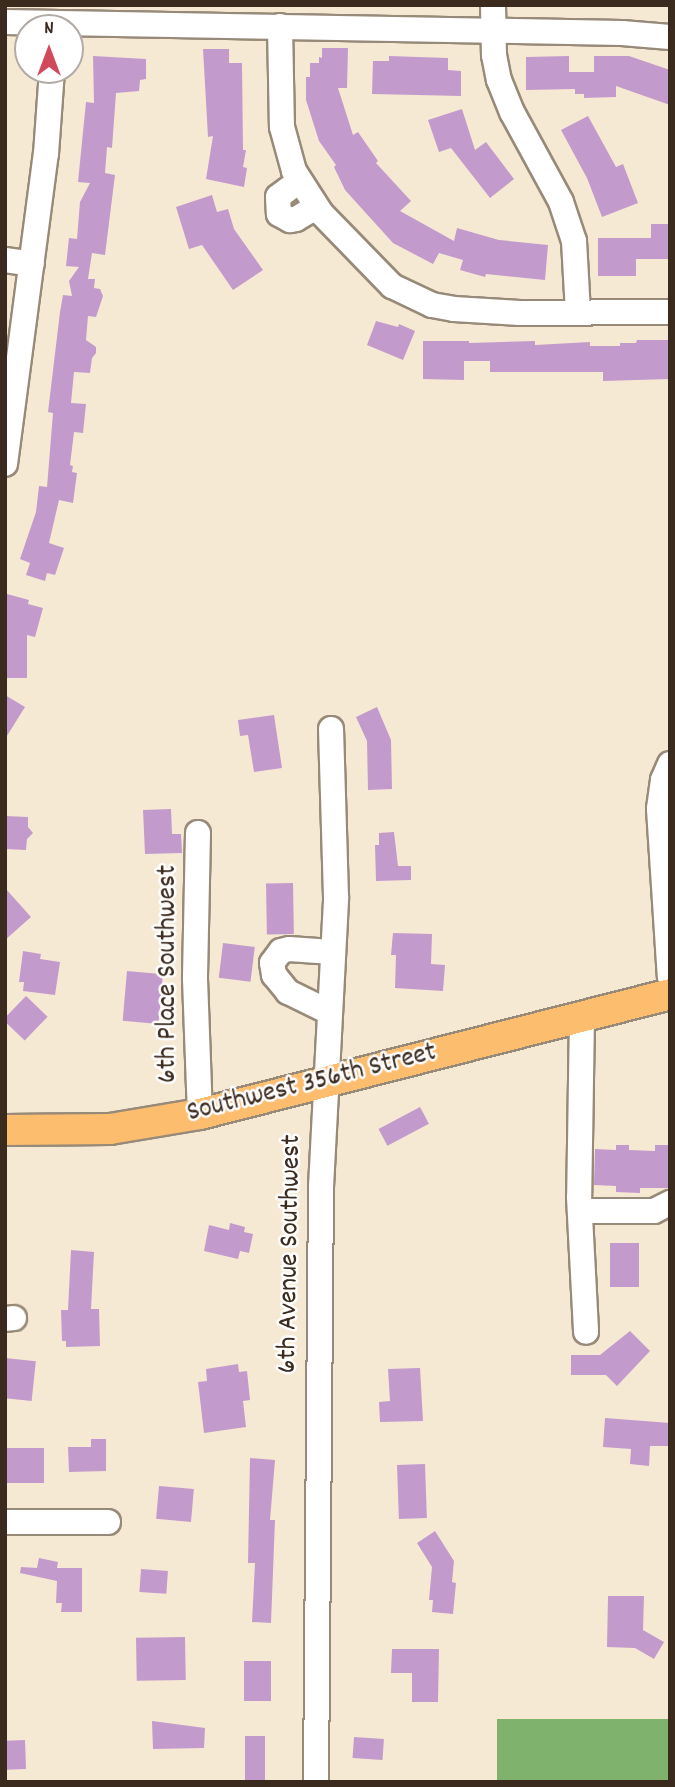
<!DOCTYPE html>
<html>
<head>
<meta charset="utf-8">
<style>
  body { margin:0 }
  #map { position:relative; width:675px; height:1787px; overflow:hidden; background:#f6e9d4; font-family:Dekko,sans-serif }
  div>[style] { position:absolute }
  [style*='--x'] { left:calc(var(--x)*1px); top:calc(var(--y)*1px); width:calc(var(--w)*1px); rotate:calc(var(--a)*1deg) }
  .forest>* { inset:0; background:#7fb26d; transform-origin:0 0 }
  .building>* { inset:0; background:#c39acc; transform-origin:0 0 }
  .roads { filter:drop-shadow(2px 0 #988a79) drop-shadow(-2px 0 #988a79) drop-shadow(0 2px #988a79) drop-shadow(0 -2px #988a79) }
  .minor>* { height:24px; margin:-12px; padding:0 12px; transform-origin:12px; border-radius:12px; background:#fff }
  .major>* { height:30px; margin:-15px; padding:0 15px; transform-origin:15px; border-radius:15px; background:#fcbd6f }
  span { translate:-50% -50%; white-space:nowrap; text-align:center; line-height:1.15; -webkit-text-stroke:5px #fff; paint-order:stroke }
  .street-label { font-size:28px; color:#3b2a1e }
  .frame { position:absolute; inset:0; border:7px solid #3b2a1e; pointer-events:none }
  .north { position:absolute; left:14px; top:14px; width:70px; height:70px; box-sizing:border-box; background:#fff; border:2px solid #b1aaa5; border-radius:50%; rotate:0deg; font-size:19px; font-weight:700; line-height:28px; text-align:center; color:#3b2a1e }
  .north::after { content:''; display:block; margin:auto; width:24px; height:32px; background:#d1495b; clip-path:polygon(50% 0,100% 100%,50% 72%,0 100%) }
</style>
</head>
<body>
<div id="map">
  <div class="forest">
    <i style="left:670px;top:1719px;width:63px;height:173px;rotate:90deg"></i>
  </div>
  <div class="building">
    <i style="clip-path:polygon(322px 48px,348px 48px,347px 88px,338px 88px,353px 135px,358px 132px,378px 161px,376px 163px,411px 201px,400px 211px,454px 241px,457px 228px,499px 240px,548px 245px,545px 280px,486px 274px,485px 277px,460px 270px,463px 260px,439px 253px,433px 264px,393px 243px,345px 190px,334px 167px,336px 165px,319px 141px,306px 100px,306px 77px,310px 77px,310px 63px,319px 63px,319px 57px,322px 58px)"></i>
    <i style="clip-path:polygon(203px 49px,229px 49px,229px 63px,242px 63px,243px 150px,246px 150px,243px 167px,247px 168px,244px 187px,206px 179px,213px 136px,208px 137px)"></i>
    <i style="clip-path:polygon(93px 56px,146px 59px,146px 79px,140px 80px,139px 91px,116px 93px,112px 148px,107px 147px,105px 173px,115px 175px,105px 255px,92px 253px,88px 279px,95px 279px,94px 288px,100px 289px,103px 296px,96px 317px,88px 316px,86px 340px,96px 347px,96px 353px,92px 358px,90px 373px,74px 372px,71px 403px,86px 404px,83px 433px,74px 432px,70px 465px,73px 466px,72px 472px,77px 473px,73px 503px,59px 500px,49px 543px,64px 548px,55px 575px,47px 573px,45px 581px,26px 575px,30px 563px,20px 559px,36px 512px,39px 486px,47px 487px,53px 413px,48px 412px,60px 312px,63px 295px,72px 296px,69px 281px,79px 267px,66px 266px,69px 238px,77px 239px,80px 202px,90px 183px,78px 182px,86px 102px,94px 103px)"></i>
    <i style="clip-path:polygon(389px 56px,448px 58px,448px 70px,461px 71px,461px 96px,372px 94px,373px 61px,389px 61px)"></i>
    <i style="clip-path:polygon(569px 56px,569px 72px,594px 72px,594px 56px,629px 56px,670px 70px,670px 105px,616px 86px,616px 97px,584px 98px,584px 94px,575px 94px,575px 89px,526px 90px,526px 57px)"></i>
    <i style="clip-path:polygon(462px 109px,475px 150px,486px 142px,514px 179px,490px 198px,451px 148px,439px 152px,428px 120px)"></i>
    <i style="clip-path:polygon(588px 116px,616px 167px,623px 164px,638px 203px,602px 217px,587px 178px,561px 130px)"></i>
    <i style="clip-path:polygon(212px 195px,217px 212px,228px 209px,234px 229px,263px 270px,233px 290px,202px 245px,189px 249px,176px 207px)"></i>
    <i style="clip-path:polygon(651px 224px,670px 224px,670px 259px,636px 259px,636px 276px,598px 276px,598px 238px,651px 238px)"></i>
    <i style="clip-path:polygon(376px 321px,398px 327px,399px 324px,415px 331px,403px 360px,367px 345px)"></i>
    <i style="clip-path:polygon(637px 340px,670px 340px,670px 379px,603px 381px,603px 372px,490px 372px,490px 361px,464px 361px,464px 380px,423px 379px,423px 341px,469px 341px,469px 343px,535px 341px,535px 345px,590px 342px,590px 346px,620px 346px,620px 343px,636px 343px)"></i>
    <i style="clip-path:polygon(7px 594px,29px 600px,28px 604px,43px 608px,35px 637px,27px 635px,27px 678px,5px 678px)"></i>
    <i style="clip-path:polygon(5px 695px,25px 707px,5px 739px)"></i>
    <i style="clip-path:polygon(377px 707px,391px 740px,392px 789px,368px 790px,367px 741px,356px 717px)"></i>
    <i style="clip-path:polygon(274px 715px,282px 768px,254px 772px,248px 735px,240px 736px,238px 720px)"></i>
    <i style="clip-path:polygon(171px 809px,172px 834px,181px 834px,182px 853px,145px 854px,143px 810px)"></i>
    <i style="clip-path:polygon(5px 816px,28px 817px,28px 827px,33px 833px,27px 839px,26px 850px,5px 849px)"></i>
    <i style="clip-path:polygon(394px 832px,398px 866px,411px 866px,411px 880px,376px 881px,375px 845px,379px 845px,379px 833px)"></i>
    <i style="left:293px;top:883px;width:51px;height:27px;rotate:89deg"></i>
    <i style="clip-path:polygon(5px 888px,31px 917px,5px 940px)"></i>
    <i style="clip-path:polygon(393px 933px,432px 934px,431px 964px,445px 965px,443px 991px,395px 988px,396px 955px,391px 955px)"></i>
    <i style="left:223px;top:943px;width:32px;height:35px;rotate:7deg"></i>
    <i style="clip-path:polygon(23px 951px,41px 954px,40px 959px,60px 962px,55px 995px,23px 991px,24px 982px,19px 982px)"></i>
    <i style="left:127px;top:971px;width:36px;height:50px;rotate:5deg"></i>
    <i style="left:26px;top:996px;width:30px;height:33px;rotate:44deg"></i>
    <i style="left:420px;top:1107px;width:19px;height:47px;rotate:62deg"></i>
    <i style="clip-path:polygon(616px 1145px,629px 1145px,629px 1150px,655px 1151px,655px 1145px,670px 1145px,670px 1188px,640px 1188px,640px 1193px,616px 1192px,616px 1186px,594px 1185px,595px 1149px,616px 1150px)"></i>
    <i style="clip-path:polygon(230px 1223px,245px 1227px,244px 1232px,253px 1234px,249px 1253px,240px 1251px,238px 1259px,204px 1251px,209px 1225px,229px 1230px)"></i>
    <i style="left:610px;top:1243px;width:29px;height:44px"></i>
    <i style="clip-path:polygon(71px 1250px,94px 1252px,91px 1309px,99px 1309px,100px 1346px,66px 1347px,66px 1341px,62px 1341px,61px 1310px,68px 1310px)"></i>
    <i style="clip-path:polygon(630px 1331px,650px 1351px,617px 1386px,606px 1375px,571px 1375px,571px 1355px,600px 1355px)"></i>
    <i style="left:5px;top:1358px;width:31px;height:40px;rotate:6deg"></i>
    <i style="clip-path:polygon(238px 1364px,239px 1372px,247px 1371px,250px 1400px,243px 1401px,246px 1427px,204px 1433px,198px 1382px,207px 1381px,206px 1369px)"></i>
    <i style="clip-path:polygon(420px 1368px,423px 1421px,380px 1422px,379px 1402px,390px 1401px,388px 1369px)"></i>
    <i style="clip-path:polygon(605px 1418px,670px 1423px,670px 1446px,650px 1446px,649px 1466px,630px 1464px,631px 1449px,603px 1447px)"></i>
    <i style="clip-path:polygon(91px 1439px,106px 1439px,106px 1471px,69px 1472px,68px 1447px,91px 1447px)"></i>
    <i style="left:5px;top:1448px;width:39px;height:35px"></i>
    <i style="clip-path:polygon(250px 1458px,275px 1460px,270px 1520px,275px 1520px,271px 1623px,252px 1622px,255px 1563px,248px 1563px)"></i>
    <i style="left:425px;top:1464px;width:54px;height:28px;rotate:88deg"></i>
    <i style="left:159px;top:1486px;width:35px;height:33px;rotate:5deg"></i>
    <i style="clip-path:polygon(435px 1531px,454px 1561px,452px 1582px,456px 1583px,453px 1614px,432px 1612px,433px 1600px,429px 1600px,432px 1567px,417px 1543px)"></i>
    <i style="clip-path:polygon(39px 1558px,58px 1562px,57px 1568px,82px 1568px,82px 1612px,61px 1612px,62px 1603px,56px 1603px,57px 1581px,20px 1573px,21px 1567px,37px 1568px)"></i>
    <i style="left:141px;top:1569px;width:27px;height:23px;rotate:4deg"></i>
    <i style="clip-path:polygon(608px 1596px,644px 1596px,643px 1630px,664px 1642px,654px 1659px,635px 1648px,607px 1647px)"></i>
    <i style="left:185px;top:1637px;width:43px;height:49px;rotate:89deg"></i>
    <i style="clip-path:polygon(392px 1649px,439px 1649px,438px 1702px,412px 1702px,412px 1673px,391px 1673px)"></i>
    <i style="left:244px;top:1661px;width:27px;height:40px"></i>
    <i style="clip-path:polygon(152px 1721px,205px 1728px,204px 1748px,153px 1749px)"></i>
    <i style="left:245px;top:1736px;width:20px;height:44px"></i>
    <i style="left:354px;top:1737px;width:30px;height:21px;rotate:4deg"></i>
    <i style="left:25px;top:1740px;width:29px;height:20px;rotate:88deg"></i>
  </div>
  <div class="roads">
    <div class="minor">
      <i style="--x:493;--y:5;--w:50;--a:88.9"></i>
      <i style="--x:494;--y:55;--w:25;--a:79"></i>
      <i style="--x:499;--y:80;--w:35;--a:68"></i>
      <i style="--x:512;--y:112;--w:102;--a:61.4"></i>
      <i style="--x:561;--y:202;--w:41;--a:71.6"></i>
      <i style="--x:574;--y:241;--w:72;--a:86.8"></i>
      <i style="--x:5;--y:22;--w:617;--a:1.02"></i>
      <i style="--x:622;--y:33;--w:48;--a:4.8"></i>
      <i style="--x:280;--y:26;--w:101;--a:88.9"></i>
      <i style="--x:282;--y:127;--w:46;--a:74.7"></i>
      <i style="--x:294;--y:171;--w:50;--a:57.3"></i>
      <i style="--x:321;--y:213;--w:102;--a:45.8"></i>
      <i style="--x:392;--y:286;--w:44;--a:25.4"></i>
      <i style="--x:432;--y:305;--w:22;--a:10"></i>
      <i style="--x:454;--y:309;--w:66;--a:3.5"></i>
      <i style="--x:520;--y:313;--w:150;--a:-0.4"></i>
      <i style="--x:299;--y:181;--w:26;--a:143"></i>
      <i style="--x:278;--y:197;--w:17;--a:87"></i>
      <i style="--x:279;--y:214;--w:13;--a:29"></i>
      <i style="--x:290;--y:220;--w:6;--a:-9"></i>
      <i style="--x:296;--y:219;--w:23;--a:-31"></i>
      <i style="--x:5;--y:260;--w:27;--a:8"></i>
      <i style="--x:5;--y:464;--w:313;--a:-82.5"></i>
      <i style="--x:46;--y:154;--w:84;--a:-85.9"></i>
      <i style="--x:670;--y:764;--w:17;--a:114"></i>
      <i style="--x:663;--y:780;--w:29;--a:98"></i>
      <i style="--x:659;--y:809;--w:168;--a:86.3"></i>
      <i style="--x:198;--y:833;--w:146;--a:91.2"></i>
      <i style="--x:195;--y:979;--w:135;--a:87.9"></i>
      <i style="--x:329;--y:1012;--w:46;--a:-154"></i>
      <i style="--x:288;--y:992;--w:22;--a:-129"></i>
      <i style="--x:274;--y:975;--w:12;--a:-99"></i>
      <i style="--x:272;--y:963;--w:15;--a:-53"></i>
      <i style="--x:281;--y:951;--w:8;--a:-14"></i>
      <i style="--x:289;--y:949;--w:43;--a:4"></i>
      <i style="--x:582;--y:1016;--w:181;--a:90.9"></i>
      <i style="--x:579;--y:1197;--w:135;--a:87"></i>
      <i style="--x:580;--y:1211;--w:74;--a:0"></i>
      <i style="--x:654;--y:1211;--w:18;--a:-27"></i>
      <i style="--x:5;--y:1319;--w:9;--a:-6"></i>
      <i style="--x:5;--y:1522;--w:103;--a:0"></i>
      <i style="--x:316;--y:1782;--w:595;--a:-89.52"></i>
      <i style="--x:321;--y:1187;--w:290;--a:-87"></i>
      <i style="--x:336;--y:897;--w:168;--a:-91.7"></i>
    </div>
    <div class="major">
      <i style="--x:5;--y:1130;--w:105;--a:-0.5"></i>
      <i style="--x:110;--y:1129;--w:91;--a:-9.5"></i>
      <i style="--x:200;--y:1114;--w:485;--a:-14.3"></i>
    </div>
  </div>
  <div class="street-label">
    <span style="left:169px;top:974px;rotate:-90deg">6th Place Southwest</span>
    <span style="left:312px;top:1084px;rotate:-14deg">Southwest 356th Street</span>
    <span style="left:291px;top:1254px;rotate:-89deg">6th Avenue Southwest</span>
  </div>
  <div class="frame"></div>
  <div class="north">N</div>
</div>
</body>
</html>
